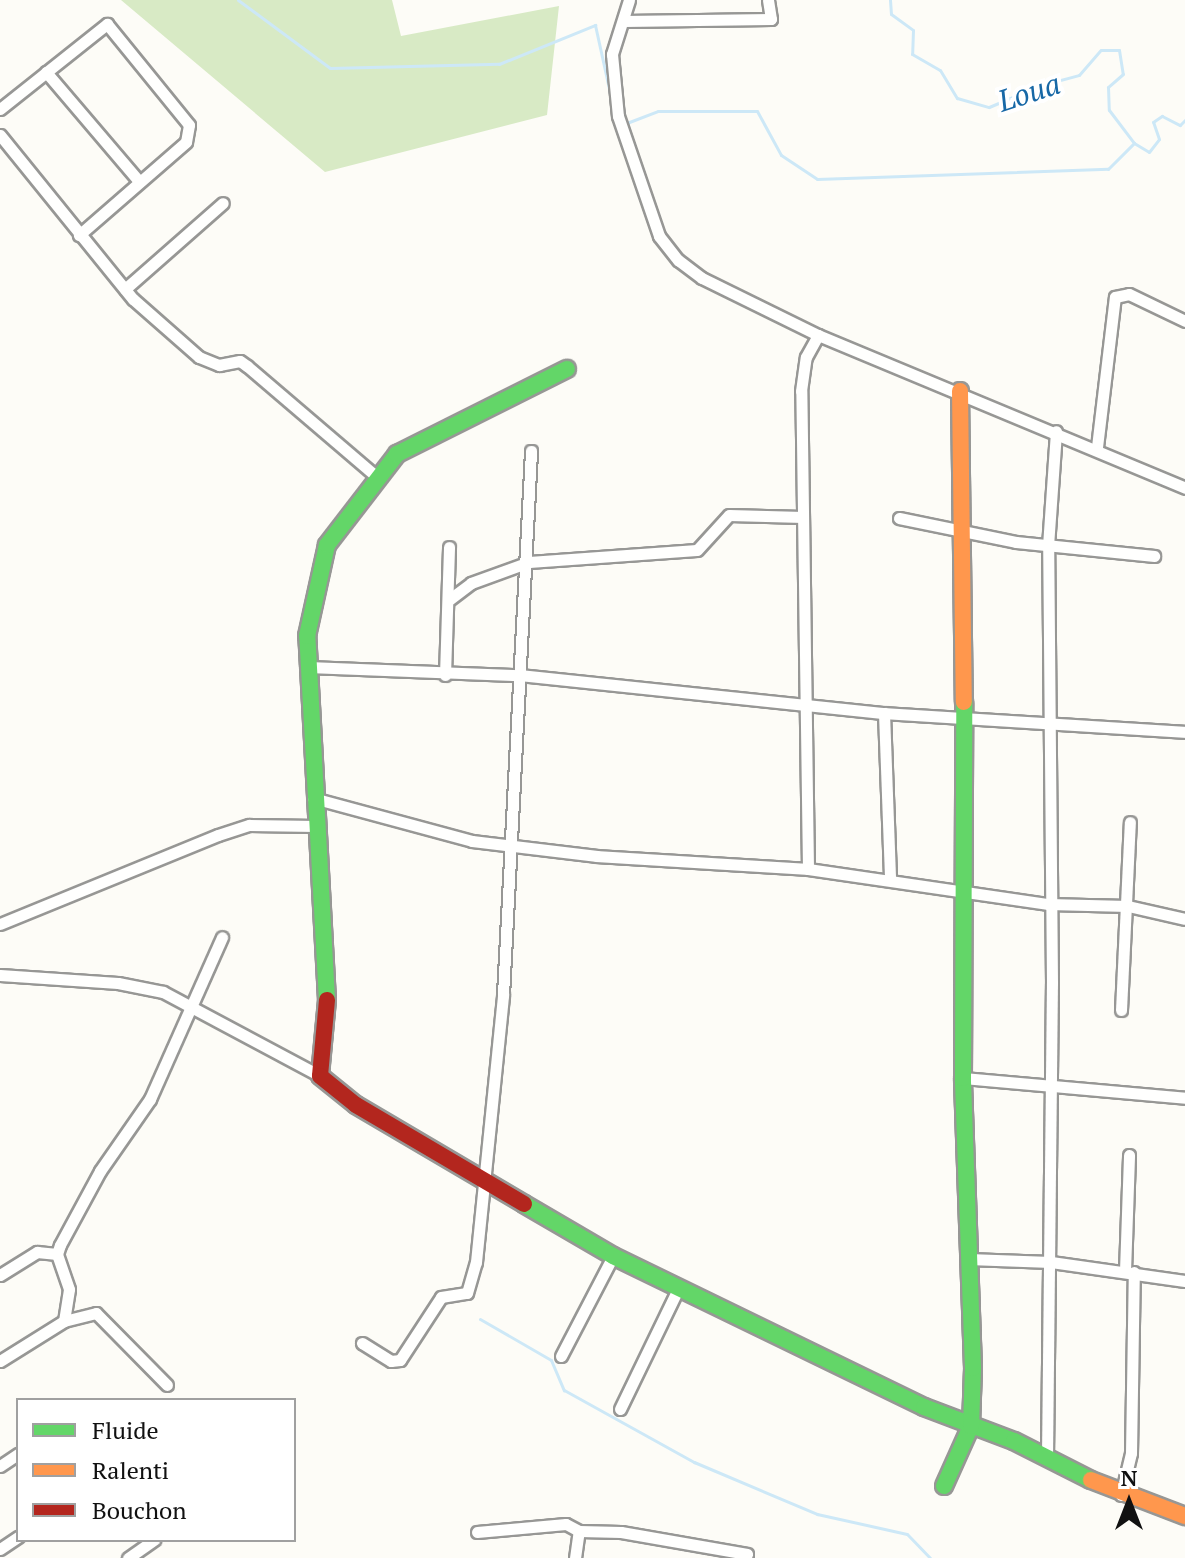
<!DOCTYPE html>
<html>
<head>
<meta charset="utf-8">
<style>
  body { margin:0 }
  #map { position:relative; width:1185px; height:1558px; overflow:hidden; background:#fdfcf7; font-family:"PT Serif",serif }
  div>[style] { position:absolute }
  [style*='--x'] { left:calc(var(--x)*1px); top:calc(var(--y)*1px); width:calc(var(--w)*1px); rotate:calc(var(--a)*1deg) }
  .forest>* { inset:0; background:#d8eac5 }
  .stream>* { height:3px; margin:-1.5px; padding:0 1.5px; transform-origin:1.5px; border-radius:1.5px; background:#cde8f7 }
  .roads { filter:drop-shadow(2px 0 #979795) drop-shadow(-2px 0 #979795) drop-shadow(0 2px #979795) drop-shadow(0 -2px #979795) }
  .street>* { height:11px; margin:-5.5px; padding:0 5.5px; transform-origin:5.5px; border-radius:5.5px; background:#fffffe }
  .fast>* { height:16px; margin:-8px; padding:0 8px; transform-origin:8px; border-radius:8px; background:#63d668 }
  .slow>* { height:16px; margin:-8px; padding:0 8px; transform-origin:8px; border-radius:8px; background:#ff974d }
  .jam>* { height:16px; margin:-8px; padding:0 8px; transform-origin:8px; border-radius:8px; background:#b3261e }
  span { translate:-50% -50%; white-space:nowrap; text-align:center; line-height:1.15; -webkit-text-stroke:8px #fff; paint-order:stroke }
  .water-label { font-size:30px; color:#1768a6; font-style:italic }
  .legend { position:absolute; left:16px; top:1398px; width:280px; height:144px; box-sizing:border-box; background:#fff; border:2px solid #a0a0a0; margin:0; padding:10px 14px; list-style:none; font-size:24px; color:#111 }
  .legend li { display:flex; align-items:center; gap:16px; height:40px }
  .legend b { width:40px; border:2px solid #a0a0a0 }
  .north { position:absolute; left:1089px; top:1462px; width:80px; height:80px; -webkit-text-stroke:6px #fff; paint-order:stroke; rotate:0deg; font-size:22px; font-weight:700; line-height:32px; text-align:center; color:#111 }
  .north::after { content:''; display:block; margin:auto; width:28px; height:36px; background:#111; clip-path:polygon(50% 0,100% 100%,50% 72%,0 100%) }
</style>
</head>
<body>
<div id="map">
  <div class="forest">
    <i style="clip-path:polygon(121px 0,392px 0,401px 36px,559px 6px,547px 115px,325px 172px)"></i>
  </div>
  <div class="stream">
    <i style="--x:238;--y:0;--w:114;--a:36.5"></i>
    <i style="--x:330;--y:68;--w:169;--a:-1.4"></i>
    <i style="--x:499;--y:64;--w:104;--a:-22.1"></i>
    <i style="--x:595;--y:25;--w:102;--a:77.6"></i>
    <i style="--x:890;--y:0;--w:14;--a:86"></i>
    <i style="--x:891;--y:14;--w:27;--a:36"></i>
    <i style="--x:913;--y:30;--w:24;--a:92"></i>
    <i style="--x:912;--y:54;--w:32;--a:30"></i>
    <i style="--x:940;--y:70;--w:33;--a:59"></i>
    <i style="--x:957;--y:98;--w:33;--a:16"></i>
    <i style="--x:989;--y:107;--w:53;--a:-23.2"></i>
    <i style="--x:1038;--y:86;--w:42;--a:-15"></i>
    <i style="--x:1079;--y:75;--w:33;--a:-49"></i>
    <i style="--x:1101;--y:50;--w:18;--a:0"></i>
    <i style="--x:1119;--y:50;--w:24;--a:81"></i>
    <i style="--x:1123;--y:74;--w:20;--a:139"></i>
    <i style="--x:1108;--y:87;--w:23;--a:88"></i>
    <i style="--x:1109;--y:110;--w:41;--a:52.9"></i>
    <i style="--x:1134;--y:143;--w:17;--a:31"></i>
    <i style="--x:1149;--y:152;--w:16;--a:-52"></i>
    <i style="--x:1159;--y:139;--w:18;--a:-109"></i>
    <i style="--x:1153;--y:122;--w:11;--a:-34"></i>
    <i style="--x:1162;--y:116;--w:20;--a:27"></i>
    <i style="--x:1180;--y:125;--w:7;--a:-45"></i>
    <i style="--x:624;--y:124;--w:36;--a:-21"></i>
    <i style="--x:658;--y:111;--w:99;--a:0"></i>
    <i style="--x:757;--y:111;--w:50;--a:61.4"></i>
    <i style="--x:781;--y:155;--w:43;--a:33.7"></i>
    <i style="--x:817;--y:179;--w:291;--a:-2"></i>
    <i style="--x:1108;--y:169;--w:37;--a:-45"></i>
    <i style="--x:480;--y:1319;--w:82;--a:30"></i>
    <i style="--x:551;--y:1360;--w:33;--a:67"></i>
    <i style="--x:564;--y:1390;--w:149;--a:29"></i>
    <i style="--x:694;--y:1462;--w:134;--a:22.9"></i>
    <i style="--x:817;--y:1514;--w:92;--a:12.5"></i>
    <i style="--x:907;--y:1534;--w:33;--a:46"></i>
  </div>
  <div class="roads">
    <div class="street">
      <i style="--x:629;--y:0;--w:57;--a:107.5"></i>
      <i style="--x:612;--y:54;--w:62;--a:84.5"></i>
      <i style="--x:618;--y:116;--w:127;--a:71.1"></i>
      <i style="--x:659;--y:236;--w:31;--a:52"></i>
      <i style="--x:678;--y:260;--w:30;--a:37"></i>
      <i style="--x:702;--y:278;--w:129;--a:26.2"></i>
      <i style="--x:818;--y:335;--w:398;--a:22.6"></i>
      <i style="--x:624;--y:21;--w:147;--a:-0.8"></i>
      <i style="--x:771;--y:19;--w:19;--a:-99"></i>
      <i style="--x:46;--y:72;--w:142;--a:49.6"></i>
      <i style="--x:0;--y:109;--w:137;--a:-38.5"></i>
      <i style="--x:107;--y:24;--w:130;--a:50.9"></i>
      <i style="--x:189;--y:125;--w:17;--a:100"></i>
      <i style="--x:186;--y:142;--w:142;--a:139"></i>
      <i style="--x:0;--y:135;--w:211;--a:51"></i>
      <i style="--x:133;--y:299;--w:88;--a:41.3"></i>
      <i style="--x:199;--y:357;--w:22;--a:22"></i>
      <i style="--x:219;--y:365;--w:21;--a:-11"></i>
      <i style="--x:240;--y:361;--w:9;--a:36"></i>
      <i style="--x:247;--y:366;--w:171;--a:40.5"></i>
      <i style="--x:125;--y:289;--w:130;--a:-41.3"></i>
      <i style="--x:1097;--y:447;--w:151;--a:-83.2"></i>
      <i style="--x:1115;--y:297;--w:14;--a:-12"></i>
      <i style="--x:1129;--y:294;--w:62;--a:25.7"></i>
      <i style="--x:899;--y:518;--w:119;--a:11.6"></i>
      <i style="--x:1016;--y:542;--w:139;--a:5.8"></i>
      <i style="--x:450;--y:599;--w:26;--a:-37"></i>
      <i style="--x:471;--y:583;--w:62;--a:-19.9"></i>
      <i style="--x:529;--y:562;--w:168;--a:-4.1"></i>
      <i style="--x:697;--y:550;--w:47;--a:-47.6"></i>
      <i style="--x:729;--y:515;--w:74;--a:1.5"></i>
      <i style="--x:307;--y:667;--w:213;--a:2.2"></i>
      <i style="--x:520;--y:675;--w:366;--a:6"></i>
      <i style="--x:884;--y:713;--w:302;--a:3.6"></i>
      <i style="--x:445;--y:675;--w:128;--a:-88.2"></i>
      <i style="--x:884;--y:713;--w:167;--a:87.9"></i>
      <i style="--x:313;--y:798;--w:165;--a:15.1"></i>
      <i style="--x:472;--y:841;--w:126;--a:6.8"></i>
      <i style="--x:597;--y:856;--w:211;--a:3.5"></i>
      <i style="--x:808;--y:869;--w:243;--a:8.3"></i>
      <i style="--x:1048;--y:904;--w:80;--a:1.4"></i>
      <i style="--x:1128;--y:906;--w:58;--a:12.8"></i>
      <i style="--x:808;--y:869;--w:478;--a:-90.8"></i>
      <i style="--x:801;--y:391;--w:34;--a:-82"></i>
      <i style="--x:806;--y:357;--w:25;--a:-61"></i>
      <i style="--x:0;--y:924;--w:235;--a:-22.2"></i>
      <i style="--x:218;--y:835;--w:33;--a:-18"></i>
      <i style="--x:249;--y:825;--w:67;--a:0.9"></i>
      <i style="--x:0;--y:975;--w:118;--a:3.9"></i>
      <i style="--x:118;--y:983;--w:46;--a:11.3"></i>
      <i style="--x:163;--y:992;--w:178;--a:28.1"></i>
      <i style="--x:1121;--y:1010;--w:188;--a:-87.3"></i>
      <i style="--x:963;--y:1078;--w:223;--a:5.1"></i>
      <i style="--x:968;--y:1259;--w:83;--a:2.1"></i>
      <i style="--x:1051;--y:1262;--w:135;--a:8.1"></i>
      <i style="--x:1125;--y:1271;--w:116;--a:-88"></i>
      <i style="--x:0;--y:1275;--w:44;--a:-31.9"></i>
      <i style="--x:37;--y:1252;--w:20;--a:6"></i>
      <i style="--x:64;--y:1321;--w:33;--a:-14"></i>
      <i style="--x:96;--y:1313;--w:101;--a:45.4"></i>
      <i style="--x:362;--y:1343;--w:34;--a:32"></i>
      <i style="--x:391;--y:1361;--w:9;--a:-6"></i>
      <i style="--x:400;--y:1360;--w:75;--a:-56.9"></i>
      <i style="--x:441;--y:1297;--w:26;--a:-9"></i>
      <i style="--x:467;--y:1293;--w:32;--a:-74"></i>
      <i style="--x:476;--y:1262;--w:268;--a:-84.2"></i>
      <i style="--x:503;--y:995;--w:545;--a:-87.05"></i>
      <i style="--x:561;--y:1356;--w:113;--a:-62.5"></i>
      <i style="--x:0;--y:1361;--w:75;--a:-32"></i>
      <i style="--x:64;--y:1321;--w:32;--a:-81"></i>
      <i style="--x:69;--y:1289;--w:37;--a:-109"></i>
      <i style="--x:57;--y:1254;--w:9;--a:-72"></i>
      <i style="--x:60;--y:1245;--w:84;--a:-61.6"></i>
      <i style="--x:100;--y:1171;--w:88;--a:-55.2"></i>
      <i style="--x:150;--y:1099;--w:177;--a:-66"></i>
      <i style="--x:620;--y:1409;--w:133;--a:-64.2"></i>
      <i style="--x:1047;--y:1458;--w:475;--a:-89.4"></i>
      <i style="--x:1052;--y:983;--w:437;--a:-90.5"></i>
      <i style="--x:1048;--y:546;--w:115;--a:-86"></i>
      <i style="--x:0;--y:1466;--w:22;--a:-34"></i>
      <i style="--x:1121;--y:1495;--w:43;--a:-76.6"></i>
      <i style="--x:1131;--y:1453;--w:181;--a:-89.1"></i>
      <i style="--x:477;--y:1532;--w:89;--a:-5.1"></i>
      <i style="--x:566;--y:1524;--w:15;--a:28"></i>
      <i style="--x:0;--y:1549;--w:22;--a:-34"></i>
      <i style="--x:128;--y:1558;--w:32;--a:-35"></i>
      <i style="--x:575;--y:1558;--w:27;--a:-82"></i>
      <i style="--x:579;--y:1531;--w:42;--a:1.4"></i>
      <i style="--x:621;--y:1532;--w:128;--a:9.9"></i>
    </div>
    <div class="fast">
      <i style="--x:327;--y:1000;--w:365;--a:-93.1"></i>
      <i style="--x:307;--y:636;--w:93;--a:-77.6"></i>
      <i style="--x:327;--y:545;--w:115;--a:-52.4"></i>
      <i style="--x:397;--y:454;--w:190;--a:-26.6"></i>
      <i style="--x:524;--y:1204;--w:103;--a:30.3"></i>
      <i style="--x:613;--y:1256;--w:346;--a:25.9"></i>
      <i style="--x:924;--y:1407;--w:96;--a:20.7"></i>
      <i style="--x:1014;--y:1441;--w:86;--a:26.9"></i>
      <i style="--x:944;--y:1486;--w:66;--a:-65.8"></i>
      <i style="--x:971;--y:1426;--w:58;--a:-88"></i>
      <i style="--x:973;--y:1368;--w:290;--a:-92"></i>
      <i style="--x:963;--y:1078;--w:376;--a:-89.8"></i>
    </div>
    <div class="slow">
      <i style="--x:960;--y:391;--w:311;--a:89.3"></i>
      <i style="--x:1091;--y:1480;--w:101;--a:21"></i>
    </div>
    <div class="jam">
      <i style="--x:327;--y:1000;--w:76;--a:95.3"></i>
      <i style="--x:320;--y:1076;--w:46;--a:38.9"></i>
      <i style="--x:356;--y:1105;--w:195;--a:30.5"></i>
    </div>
  </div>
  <div class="water-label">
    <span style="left:1029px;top:92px;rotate:-18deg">Loua</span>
  </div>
  <ul class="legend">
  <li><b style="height:10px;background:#63d668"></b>Fluide</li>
  <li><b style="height:10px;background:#ff974d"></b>Ralenti</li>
  <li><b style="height:10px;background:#b3261e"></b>Bouchon</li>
  </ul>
  <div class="north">N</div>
</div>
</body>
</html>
